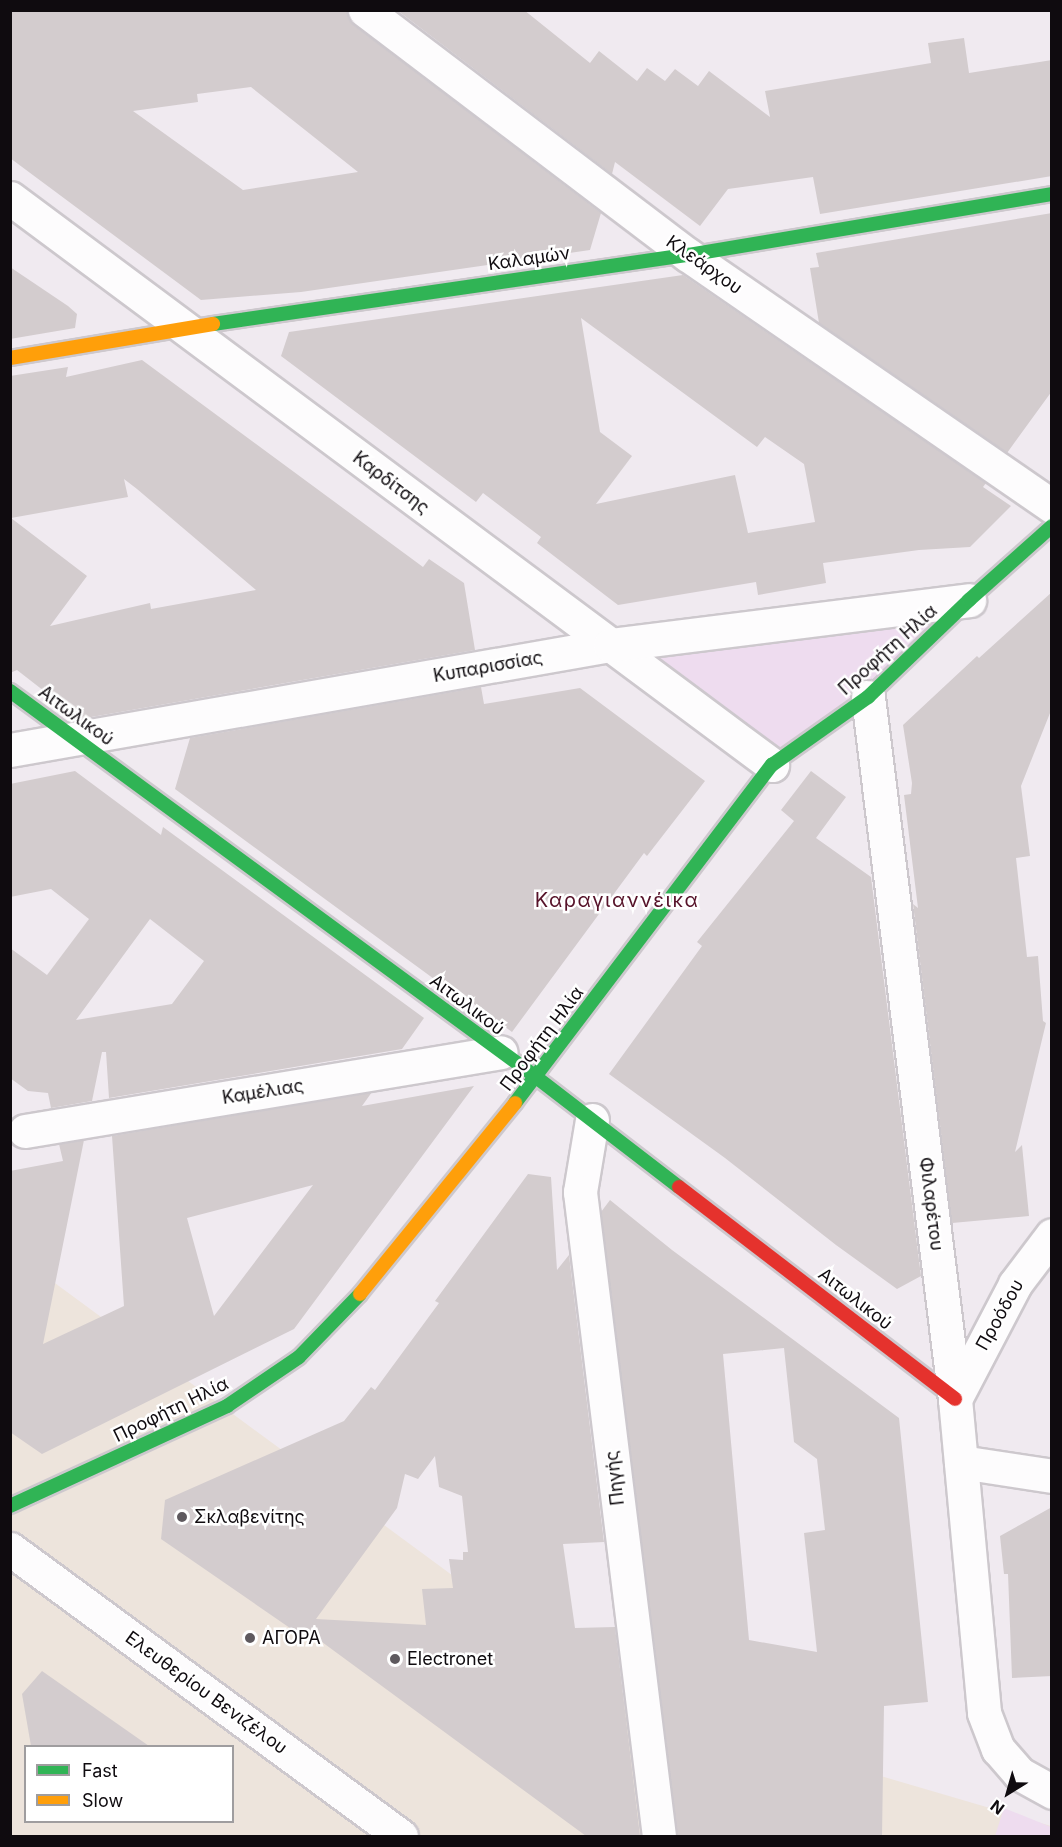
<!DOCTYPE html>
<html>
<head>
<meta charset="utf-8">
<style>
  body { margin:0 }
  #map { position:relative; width:1062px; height:1847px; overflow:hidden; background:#f0eaf0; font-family:Inter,sans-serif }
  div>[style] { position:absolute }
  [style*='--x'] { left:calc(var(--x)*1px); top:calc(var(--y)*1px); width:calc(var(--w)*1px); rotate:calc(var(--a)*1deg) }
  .commercial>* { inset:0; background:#ede4dc }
  .green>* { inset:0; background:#eedcef }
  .building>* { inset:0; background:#d3ccce }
  .roads { filter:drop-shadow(2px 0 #cdc8cd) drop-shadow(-2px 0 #cdc8cd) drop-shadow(0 2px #cdc8cd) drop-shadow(0 -2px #cdc8cd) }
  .street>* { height:33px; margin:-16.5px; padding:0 16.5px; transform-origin:16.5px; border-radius:16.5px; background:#fdfcfd }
  .fast>* { height:14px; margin:-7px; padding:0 7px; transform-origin:7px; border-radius:7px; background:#30b455 }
  .slow>* { height:14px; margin:-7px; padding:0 7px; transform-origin:7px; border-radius:7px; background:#ff9f0a }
  .jam>* { height:14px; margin:-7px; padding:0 7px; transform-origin:7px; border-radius:7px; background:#e5322d }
  .dots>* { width:16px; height:16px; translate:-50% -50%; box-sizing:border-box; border:3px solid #fff; border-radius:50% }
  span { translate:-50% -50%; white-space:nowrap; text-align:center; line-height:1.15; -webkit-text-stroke:5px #fff; paint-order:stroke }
  .street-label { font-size:18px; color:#0f0b0f }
  .poi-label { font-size:18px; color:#0f0b0f }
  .left { translate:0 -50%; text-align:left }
  .neighbourhood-label { font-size:20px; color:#561229; letter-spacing:1.5px }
  .frame { position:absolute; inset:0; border:12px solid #0f0b0f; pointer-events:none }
  .legend { position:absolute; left:24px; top:1745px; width:210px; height:78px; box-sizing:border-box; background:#fff; border:2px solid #9f9d9f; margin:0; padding:8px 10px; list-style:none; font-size:18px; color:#0f0b0f }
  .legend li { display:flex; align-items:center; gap:12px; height:30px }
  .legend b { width:30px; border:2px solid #9f9d9f }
  .north { position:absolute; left:978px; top:1763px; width:60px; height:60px; -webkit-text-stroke:4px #fff; paint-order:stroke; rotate:217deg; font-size:16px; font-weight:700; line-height:24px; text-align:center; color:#0f0b0f }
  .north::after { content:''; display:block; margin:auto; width:21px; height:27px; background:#0f0b0f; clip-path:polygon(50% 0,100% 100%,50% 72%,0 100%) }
</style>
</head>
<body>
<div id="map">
  <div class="commercial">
    <i style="clip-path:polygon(evenodd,10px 1250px,622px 1700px,1051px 1826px,1051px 1836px,11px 1836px,10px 1250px,26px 1746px,232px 1746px,232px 1822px,26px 1822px,26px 1746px)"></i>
  </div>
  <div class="green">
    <i style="clip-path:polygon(969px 600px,772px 765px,610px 645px)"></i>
    <i style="clip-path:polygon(1004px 1808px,1051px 1827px,1051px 1836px,995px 1836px)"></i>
  </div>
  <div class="building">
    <i style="clip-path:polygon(evenodd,10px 10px,347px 10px,354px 25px,601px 213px,590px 250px,301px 292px,201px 300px,10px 158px,10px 10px,251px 87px,358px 172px,243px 190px,133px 111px,198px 102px,197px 94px,251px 87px)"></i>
    <i style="clip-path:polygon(397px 10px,524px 10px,590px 63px,599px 51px,637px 81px,647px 68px,665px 81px,675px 69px,698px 86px,709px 71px,770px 117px,765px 91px,931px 63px,928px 43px,964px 38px,969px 73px,1052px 60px,1052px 176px,820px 214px,813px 177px,728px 189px,700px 226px,615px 162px,612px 174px)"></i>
    <i style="clip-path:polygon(1052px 213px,1052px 391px,1007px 453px,819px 323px,810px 268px,819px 267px,816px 253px)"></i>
    <i style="clip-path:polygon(10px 267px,68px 306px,77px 314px,75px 328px,10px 339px)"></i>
    <i style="clip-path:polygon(evenodd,683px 275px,986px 483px,983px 487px,1011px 506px,970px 547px,919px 550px,823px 563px,826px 583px,758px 595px,756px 582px,618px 605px,537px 543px,541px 537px,483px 493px,476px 502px,281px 356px,289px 332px,683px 275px,581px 318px,757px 447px,765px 437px,804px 464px,815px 522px,748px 533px,735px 475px,596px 504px,632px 456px,600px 432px,581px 318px)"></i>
    <i style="clip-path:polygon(evenodd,142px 360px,423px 567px,429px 559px,464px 583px,475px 650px,80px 719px,17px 670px,10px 673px,10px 376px,68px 367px,66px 377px,142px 360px,124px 479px,137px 489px,256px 590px,151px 609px,150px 603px,50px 626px,87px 576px,11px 518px,128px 497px,124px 479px)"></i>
    <i style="clip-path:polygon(1052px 592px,1052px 708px,1021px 786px,1030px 856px,1016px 858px,1027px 957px,1038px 956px,1043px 1021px,1046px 1023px,1015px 1152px,1022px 1145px,1029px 1216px,952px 1223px,913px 904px,918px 908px,904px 795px,911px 794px,912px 783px,903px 725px,977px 656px,979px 658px)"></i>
    <i style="clip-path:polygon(481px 687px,484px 704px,580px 688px,705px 781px,647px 856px,644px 853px,512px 1032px,447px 984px,445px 987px,175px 789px,190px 738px)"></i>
    <i style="clip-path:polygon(evenodd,75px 771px,161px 835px,163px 827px,424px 1018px,402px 1049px,109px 1098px,106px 1052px,102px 1052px,92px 1101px,51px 1108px,48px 1093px,28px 1091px,10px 1078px,10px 948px,47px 975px,89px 919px,51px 889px,10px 897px,10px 784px,75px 771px,150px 919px,204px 961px,172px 1004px,76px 1020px,150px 919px)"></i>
    <i style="clip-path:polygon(811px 771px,846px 797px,816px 838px,871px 877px,921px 1276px,897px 1289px,836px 1245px,725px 1158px,609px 1074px,702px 946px,697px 942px,794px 821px,781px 810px)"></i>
    <i style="clip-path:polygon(evenodd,474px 1086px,294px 1329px,42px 1454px,10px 1432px,10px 1171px,63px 1161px,59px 1144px,84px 1140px,43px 1344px,124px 1306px,112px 1136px,372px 1092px,362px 1106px,474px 1086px,313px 1185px,214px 1316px,187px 1218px,313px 1185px)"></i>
    <i style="clip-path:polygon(evenodd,528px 1174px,551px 1177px,557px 1270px,569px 1255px,604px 1542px,563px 1544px,575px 1628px,615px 1627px,640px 1836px,586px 1836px,307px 1631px,303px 1637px,161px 1539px,165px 1500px,344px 1421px,371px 1387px,375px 1390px,439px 1303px,435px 1301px,528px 1174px,435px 1456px,439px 1487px,462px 1496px,468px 1552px,463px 1552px,463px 1560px,449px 1559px,453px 1588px,422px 1589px,426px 1625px,316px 1619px,397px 1508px,405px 1474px,418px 1479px,435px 1456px)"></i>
    <i style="clip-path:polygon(evenodd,610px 1200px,672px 1250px,899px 1418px,928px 1702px,884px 1706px,882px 1836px,677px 1836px,601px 1212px,610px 1200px,784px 1348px,794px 1442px,817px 1459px,825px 1530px,804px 1533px,817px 1652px,749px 1640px,723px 1354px,784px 1348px)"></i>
    <i style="clip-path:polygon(1052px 1507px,1052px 1676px,1012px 1678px,1008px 1574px,1004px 1574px,1000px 1536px)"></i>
    <i style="clip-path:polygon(42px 1671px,149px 1746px,31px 1746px,22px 1694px)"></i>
  </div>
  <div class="roads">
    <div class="street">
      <i style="--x:365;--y:10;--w:405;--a:37.2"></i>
      <i style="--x:688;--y:255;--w:442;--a:34.6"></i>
      <i style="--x:10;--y:198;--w:950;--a:36.65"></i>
      <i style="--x:868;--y:697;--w:707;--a:82.94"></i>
      <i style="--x:955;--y:1399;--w:315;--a:84.7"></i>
      <i style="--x:984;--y:1713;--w:39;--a:69"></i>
      <i style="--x:998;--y:1749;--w:33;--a:49"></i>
      <i style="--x:1020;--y:1774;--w:37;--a:29"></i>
      <i style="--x:10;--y:750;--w:609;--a:-9.93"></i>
      <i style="--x:610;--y:645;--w:362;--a:-7.1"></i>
      <i style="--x:592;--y:1120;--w:73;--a:99.5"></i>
      <i style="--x:580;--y:1192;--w:649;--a:83.01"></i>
      <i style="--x:25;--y:1131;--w:482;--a:-9.4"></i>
      <i style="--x:955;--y:1399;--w:130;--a:-62.4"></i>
      <i style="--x:1015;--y:1284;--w:61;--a:-52.9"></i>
      <i style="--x:961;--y:1462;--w:92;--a:8.7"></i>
      <i style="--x:10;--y:1549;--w:485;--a:36.3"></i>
    </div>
    <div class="fast">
      <i style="--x:213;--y:324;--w:480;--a:-8.3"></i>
      <i style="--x:688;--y:255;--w:369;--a:-9.5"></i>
      <i style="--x:10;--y:691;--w:652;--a:36.27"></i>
      <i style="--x:536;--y:1077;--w:180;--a:37.6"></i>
      <i style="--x:515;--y:1103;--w:425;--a:-52.8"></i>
      <i style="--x:772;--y:765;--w:118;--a:-35.3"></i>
      <i style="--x:868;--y:697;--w:140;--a:-43.8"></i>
      <i style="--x:969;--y:600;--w:111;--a:-41.7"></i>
      <i style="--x:10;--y:1506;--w:239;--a:-24.7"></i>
      <i style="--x:227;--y:1406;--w:87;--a:-34.2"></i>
      <i style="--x:299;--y:1357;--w:88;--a:-45.9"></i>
    </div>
    <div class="slow">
      <i style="--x:10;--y:358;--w:206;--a:-9.5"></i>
      <i style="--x:360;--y:1294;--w:246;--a:-50.9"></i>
    </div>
    <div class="jam">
      <i style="--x:679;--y:1187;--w:348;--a:37.5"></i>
    </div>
  </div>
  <div class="dots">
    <i style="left:182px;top:1517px;background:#5e595e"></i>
    <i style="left:250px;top:1638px;background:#5e595e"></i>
    <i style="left:395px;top:1659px;background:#5e595e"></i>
  </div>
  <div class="street-label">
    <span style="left:529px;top:259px;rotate:-8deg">Καλαμών</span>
    <span style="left:704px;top:265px;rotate:35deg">Κλεάρχου</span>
    <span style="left:391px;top:483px;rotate:37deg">Καρδίτσης</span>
    <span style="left:888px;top:650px;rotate:-42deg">Προφήτη Ηλία</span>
    <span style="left:488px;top:667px;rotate:-10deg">Κυπαρισσίας</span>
    <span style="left:76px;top:716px;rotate:36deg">Αιτωλικού</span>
    <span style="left:467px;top:1005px;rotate:37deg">Αιτωλικού</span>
    <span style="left:542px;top:1039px;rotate:-53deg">Προφήτη Ηλία</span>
    <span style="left:263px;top:1092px;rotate:-9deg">Καμέλιας</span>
    <span style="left:931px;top:1204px;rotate:83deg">Φιλαρέτου</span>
    <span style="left:855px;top:1299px;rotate:38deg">Αιτωλικού</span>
    <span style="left:1000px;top:1315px;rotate:-61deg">Προόδου</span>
    <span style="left:171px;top:1410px;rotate:-26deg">Προφήτη Ηλία</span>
    <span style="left:615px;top:1478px;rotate:-97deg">Πηγής</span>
    <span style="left:206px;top:1693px;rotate:36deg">Ελευθερίου Βενιζέλου</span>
  </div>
  <div class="poi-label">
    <span class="left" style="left:194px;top:1517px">Σκλαβενίτης</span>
    <span class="left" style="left:262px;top:1638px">ΑΓΟΡΑ</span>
    <span class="left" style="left:407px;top:1659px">Electronet</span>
  </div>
  <div class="neighbourhood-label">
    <span style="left:617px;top:900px">Καραγιαννέικα</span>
  </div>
  <div class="frame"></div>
  <ul class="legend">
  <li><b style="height:8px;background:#30b455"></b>Fast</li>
  <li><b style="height:8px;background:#ff9f0a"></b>Slow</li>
  </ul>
  <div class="north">N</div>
</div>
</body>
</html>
